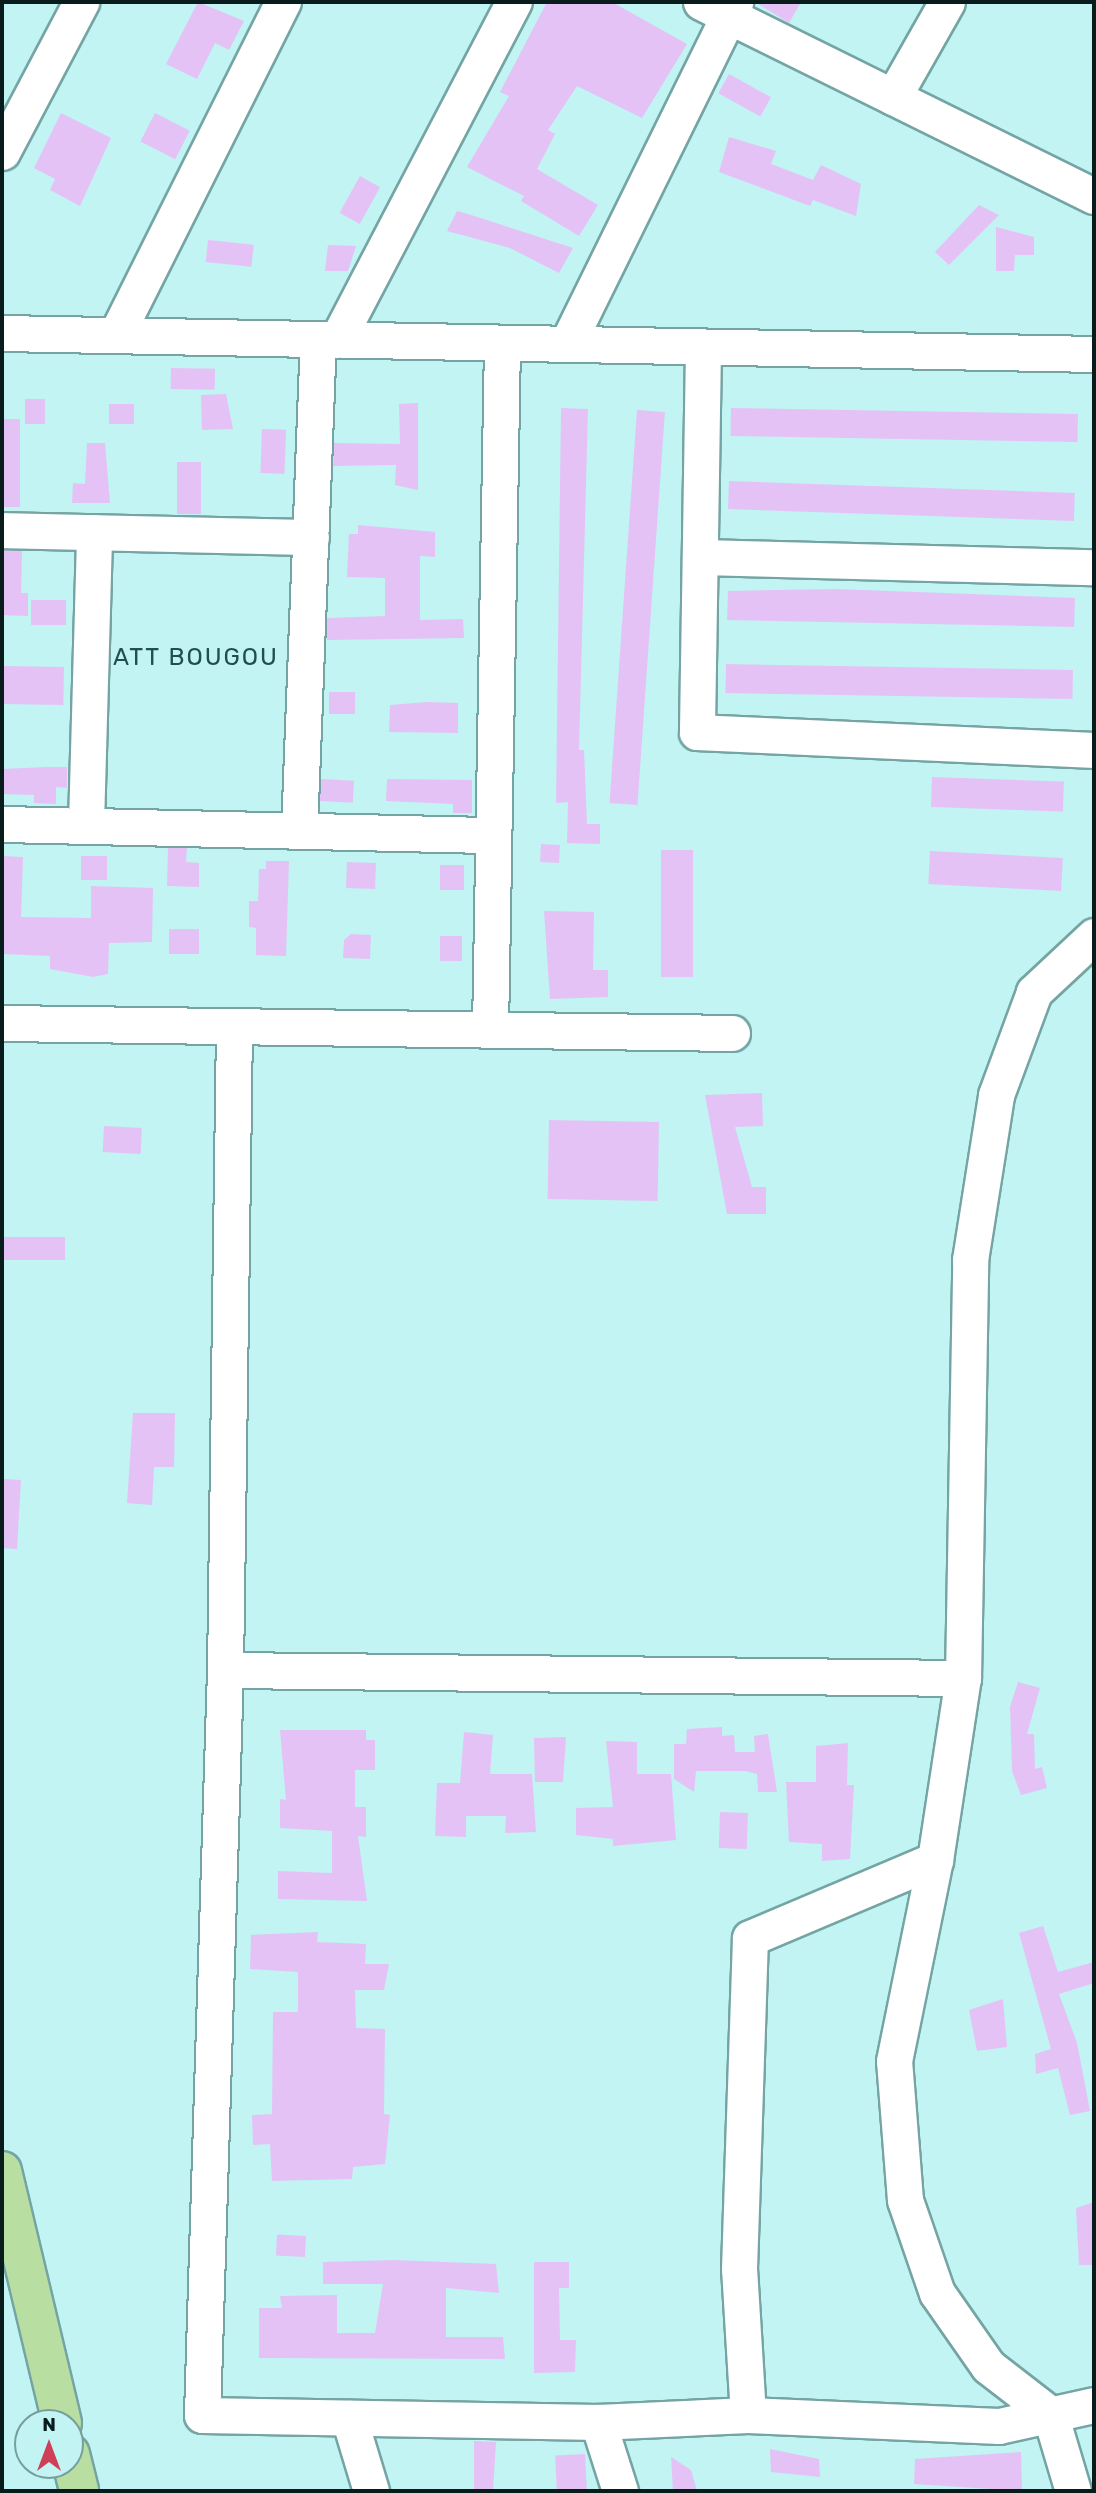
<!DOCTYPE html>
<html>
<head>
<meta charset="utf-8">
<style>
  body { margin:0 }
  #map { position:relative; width:1096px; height:2493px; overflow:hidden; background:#c1f4f3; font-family:Rubik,sans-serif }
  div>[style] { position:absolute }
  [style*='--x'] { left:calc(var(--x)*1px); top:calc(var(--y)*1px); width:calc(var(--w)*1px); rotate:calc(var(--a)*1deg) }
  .building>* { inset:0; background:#e5c2f5; transform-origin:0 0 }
  .roads { filter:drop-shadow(2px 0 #74a4a3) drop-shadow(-2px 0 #74a4a3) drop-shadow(0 2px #74a4a3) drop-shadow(0 -2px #74a4a3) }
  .minor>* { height:35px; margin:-17.5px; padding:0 17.5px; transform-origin:17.5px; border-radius:17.5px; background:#fff }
  .major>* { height:38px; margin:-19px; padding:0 19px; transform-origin:19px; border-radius:19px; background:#b8dfa1 }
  span { translate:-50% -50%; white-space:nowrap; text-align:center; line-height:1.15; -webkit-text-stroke:5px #c1f4f3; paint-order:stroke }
  .quarter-label { font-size:24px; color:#1f4f4e; letter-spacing:2px }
  .frame { position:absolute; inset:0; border:4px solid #081c1c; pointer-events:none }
  .north { position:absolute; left:14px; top:2409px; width:70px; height:70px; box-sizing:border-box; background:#c1f4f3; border:2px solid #779e9d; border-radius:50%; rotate:0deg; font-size:19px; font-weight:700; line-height:28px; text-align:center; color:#081c1c }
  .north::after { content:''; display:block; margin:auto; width:24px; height:32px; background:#cf3f58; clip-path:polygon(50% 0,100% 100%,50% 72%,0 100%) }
</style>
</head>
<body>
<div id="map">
  <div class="building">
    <i style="clip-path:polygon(198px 2px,244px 21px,229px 50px,215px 43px,197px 79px,166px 64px)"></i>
    <i style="clip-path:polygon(547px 2px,612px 2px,687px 44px,642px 118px,577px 86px,548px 130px,555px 134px,537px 169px,598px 205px,579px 236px,521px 201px,524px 196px,467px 167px,509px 96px,500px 92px)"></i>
    <i style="clip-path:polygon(755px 2px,801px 2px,789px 23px)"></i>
    <i style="left:729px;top:74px;width:48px;height:22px;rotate:29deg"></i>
    <i style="clip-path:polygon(61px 113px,111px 138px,80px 206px,50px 190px,55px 179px,34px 168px)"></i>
    <i style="left:155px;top:113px;width:39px;height:32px;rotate:27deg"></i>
    <i style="clip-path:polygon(729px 137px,776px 151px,771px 164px,813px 180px,821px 165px,861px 184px,856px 216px,813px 200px,810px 206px,719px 172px)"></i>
    <i style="left:360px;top:176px;width:23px;height:42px;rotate:29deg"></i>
    <i style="clip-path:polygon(979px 205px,999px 215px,949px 265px,935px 252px)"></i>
    <i style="clip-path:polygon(457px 211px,468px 214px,573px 248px,559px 273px,510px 248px,447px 231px)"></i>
    <i style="clip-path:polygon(996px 227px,1034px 237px,1034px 255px,1015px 255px,1014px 271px,996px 271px)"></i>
    <i style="left:208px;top:240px;width:46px;height:22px;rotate:6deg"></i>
    <i style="clip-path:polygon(328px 245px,356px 246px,348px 271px,325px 271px)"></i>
    <i style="left:171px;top:368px;width:44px;height:21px;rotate:1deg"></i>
    <i style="clip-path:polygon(226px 394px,233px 429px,202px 430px,201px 395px)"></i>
    <i style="left:25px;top:399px;width:20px;height:25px"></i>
    <i style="clip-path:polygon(418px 403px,418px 490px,395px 485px,396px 465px,333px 466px,334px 443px,400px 444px,399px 404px)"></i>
    <i style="left:109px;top:404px;width:25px;height:20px"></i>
    <i style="clip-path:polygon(561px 408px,588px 409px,579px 750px,584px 750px,587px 824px,600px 824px,600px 844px,567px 843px,568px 802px,556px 803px)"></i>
    <i style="left:731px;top:408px;width:347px;height:28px;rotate:1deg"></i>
    <i style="left:637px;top:410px;width:28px;height:394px;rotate:4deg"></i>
    <i style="left:2px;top:419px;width:18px;height:88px"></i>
    <i style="left:262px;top:429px;width:24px;height:44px;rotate:2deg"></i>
    <i style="clip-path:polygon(87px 443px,105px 443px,110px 503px,72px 503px,73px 483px,85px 484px)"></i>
    <i style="left:177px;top:462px;width:24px;height:52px"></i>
    <i style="left:729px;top:481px;width:346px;height:28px;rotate:2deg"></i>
    <i style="clip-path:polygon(358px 525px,435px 532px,435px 557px,420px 556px,420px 620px,463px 619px,464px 638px,327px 640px,327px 618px,385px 616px,385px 578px,347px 577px,349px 534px,358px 534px)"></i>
    <i style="clip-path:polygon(3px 550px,22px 551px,21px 593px,28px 593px,28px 616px,2px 615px)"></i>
    <i style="clip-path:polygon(836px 589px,1075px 598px,1074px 627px,727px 620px,728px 591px)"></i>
    <i style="left:31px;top:600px;width:35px;height:25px"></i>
    <i style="left:726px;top:664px;width:347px;height:29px;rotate:1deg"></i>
    <i style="left:2px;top:666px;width:62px;height:38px;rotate:1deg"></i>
    <i style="left:329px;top:692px;width:26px;height:22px"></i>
    <i style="clip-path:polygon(428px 702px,458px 703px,458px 733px,389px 732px,390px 705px)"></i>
    <i style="clip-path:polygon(46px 767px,67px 767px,67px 788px,56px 787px,56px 804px,34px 803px,34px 795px,2px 794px,2px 769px)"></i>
    <i style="left:932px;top:777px;width:132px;height:30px;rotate:2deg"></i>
    <i style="left:321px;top:779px;width:33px;height:22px;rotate:3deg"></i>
    <i style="clip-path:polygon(387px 779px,472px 780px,472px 813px,453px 813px,453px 804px,386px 801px)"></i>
    <i style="left:541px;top:844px;width:19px;height:18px;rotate:3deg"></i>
    <i style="clip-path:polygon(168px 848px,187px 848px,186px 862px,199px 863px,199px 887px,167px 886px)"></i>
    <i style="left:661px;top:850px;width:32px;height:127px"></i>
    <i style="left:930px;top:851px;width:133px;height:33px;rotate:3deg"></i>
    <i style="clip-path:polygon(2px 856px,23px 857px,21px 917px,91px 918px,91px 886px,153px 888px,152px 942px,109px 943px,108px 974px,93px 977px,50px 969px,50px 956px,2px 954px)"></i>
    <i style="left:81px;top:856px;width:26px;height:24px"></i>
    <i style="clip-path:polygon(266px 861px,289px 861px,286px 956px,256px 955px,256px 928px,249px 927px,249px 901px,258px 901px,259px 869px,266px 869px)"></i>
    <i style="left:347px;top:862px;width:29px;height:26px;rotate:2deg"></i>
    <i style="left:440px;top:865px;width:24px;height:25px"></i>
    <i style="clip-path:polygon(544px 911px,594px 912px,593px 970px,608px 970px,608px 997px,550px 999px)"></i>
    <i style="left:169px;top:929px;width:30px;height:25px"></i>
    <i style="clip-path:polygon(351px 934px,371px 935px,370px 959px,343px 958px,344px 940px)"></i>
    <i style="left:440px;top:936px;width:22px;height:25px"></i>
    <i style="clip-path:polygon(762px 1093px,763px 1126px,735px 1127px,752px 1187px,766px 1187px,766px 1214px,727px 1214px,705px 1095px)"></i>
    <i style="left:549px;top:1120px;width:110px;height:79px;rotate:1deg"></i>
    <i style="left:104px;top:1126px;width:38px;height:26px;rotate:3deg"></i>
    <i style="left:65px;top:1237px;width:23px;height:63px;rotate:90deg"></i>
    <i style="clip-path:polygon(133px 1413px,175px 1413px,174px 1467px,154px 1467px,152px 1505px,127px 1503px)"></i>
    <i style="clip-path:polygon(2px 1479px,21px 1480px,17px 1549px,2px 1548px)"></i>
    <i style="clip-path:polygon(1018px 1682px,1040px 1688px,1027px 1734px,1034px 1734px,1035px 1769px,1042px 1767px,1047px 1788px,1021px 1795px,1012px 1771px,1010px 1707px)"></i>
    <i style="clip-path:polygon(722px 1727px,722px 1736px,734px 1735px,735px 1752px,755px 1752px,754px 1736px,768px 1734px,777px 1792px,758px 1792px,757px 1774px,745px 1771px,696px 1771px,694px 1792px,674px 1779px,674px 1744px,686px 1744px,687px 1729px)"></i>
    <i style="clip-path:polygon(280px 1730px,366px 1730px,366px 1740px,375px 1740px,375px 1770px,355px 1770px,355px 1807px,366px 1807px,366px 1837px,358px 1836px,367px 1901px,278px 1899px,278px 1871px,332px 1873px,332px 1831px,280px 1828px,280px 1799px,286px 1800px)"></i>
    <i style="clip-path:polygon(464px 1732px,493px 1735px,490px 1774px,532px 1774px,536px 1832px,505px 1833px,506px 1816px,466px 1816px,466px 1837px,435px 1836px,437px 1783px,460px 1783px)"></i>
    <i style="clip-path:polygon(566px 1737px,563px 1782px,535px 1782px,534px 1738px)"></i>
    <i style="clip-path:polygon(606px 1741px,637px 1742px,637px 1774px,671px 1774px,676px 1840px,613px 1846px,613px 1839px,576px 1835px,576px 1808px,613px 1807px)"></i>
    <i style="clip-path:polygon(848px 1743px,847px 1785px,854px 1785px,850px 1859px,822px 1861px,822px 1844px,789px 1842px,786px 1782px,816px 1782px,816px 1746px)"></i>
    <i style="left:720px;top:1812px;width:28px;height:36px;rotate:2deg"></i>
    <i style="clip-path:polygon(1043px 1926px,1058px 1972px,1094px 1962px,1094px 1983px,1059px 1994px,1077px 2043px,1090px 2111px,1070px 2115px,1058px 2068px,1036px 2074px,1035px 2054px,1051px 2049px,1019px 1933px)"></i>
    <i style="clip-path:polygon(318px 1932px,317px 1942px,366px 1944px,365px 1964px,389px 1964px,384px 1990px,355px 1990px,356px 2028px,385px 2029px,384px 2114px,390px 2115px,385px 2164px,353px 2167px,352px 2179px,272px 2181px,270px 2144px,253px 2145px,252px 2115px,272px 2114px,273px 2012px,298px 2012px,298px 1972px,250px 1969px,251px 1935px)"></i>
    <i style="clip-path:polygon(1003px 1999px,1007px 2047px,977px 2051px,969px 2010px)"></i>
    <i style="clip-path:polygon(1094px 2202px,1094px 2265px,1079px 2265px,1076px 2208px)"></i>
    <i style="left:306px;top:2236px;width:21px;height:29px;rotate:93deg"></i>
    <i style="clip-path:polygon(394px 2260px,496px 2264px,499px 2293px,446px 2288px,446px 2337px,503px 2337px,505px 2359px,259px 2358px,259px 2308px,282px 2308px,280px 2296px,337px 2295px,337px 2333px,375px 2333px,383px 2284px,323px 2284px,323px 2262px)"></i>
    <i style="clip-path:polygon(534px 2262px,569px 2262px,569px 2288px,559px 2288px,560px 2340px,576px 2340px,575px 2372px,534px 2373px)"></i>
    <i style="clip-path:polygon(474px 2441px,496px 2442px,493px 2491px,474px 2491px)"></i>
    <i style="clip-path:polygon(770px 2449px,819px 2459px,820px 2477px,771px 2472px)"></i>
    <i style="clip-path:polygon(1021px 2452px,1022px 2491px,914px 2484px,915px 2459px)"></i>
    <i style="left:585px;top:2454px;width:37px;height:30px;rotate:87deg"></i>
    <i style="clip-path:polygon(671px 2457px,691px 2470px,697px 2491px,673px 2491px)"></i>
  </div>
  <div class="roads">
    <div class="minor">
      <i style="--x:701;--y:2;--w:438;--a:26.3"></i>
      <i style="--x:893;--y:97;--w:109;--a:-60.4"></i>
      <i style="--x:2;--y:152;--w:170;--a:-62.2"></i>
      <i style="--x:2;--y:333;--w:1092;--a:1.1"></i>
      <i style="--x:116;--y:335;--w:373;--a:-63.4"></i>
      <i style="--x:337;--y:340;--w:382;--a:-62.4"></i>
      <i style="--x:567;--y:344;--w:381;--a:-63.8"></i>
      <i style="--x:703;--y:347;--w:385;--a:90.9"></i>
      <i style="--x:697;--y:732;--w:397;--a:2.6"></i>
      <i style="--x:2;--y:530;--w:309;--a:1.3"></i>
      <i style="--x:700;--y:557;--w:394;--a:1.5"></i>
      <i style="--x:2;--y:824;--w:490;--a:1.3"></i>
      <i style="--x:86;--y:824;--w:292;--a:-88.4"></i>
      <i style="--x:299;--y:831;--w:492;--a:-87.8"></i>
      <i style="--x:2;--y:1023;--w:730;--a:0.78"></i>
      <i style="--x:234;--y:1026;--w:644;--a:90.8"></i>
      <i style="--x:225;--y:1670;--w:745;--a:91.77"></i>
      <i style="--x:202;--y:2415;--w:396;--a:1"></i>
      <i style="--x:598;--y:2422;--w:150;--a:-2.7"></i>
      <i style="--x:748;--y:2415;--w:251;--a:2.5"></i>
      <i style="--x:999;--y:2426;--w:97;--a:-12.5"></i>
      <i style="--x:490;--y:1030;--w:687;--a:-89"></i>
      <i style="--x:225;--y:1670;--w:738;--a:0.62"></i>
      <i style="--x:748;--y:2415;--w:146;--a:-93.5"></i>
      <i style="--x:739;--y:2269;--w:331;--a:-88.1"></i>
      <i style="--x:750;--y:1938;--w:201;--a:-22.9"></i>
      <i style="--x:349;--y:2418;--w:76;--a:73.2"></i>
      <i style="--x:598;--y:2422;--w:72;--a:72.3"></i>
      <i style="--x:1073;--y:2491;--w:80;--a:-106.6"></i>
      <i style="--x:1050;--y:2414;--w:78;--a:-142.3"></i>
      <i style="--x:988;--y:2366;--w:89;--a:-124.9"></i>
      <i style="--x:937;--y:2293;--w:98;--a:-109"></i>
      <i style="--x:905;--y:2200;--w:139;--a:-94.5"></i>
      <i style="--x:894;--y:2061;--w:205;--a:-78.5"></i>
      <i style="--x:935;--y:1860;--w:184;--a:-81.3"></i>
      <i style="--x:963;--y:1678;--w:418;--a:-89"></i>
      <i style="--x:970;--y:1260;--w:167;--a:-81"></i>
      <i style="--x:996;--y:1095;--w:110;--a:-69.7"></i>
      <i style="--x:1034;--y:992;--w:82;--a:-43"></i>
    </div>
    <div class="major">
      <i style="--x:2;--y:2171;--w:259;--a:76.6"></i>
      <i style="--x:70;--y:2454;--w:38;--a:76"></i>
    </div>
  </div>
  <div class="quarter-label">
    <span style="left:196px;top:658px">ATT BOUGOU</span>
  </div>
  <div class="frame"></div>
  <div class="north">N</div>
</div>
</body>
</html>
